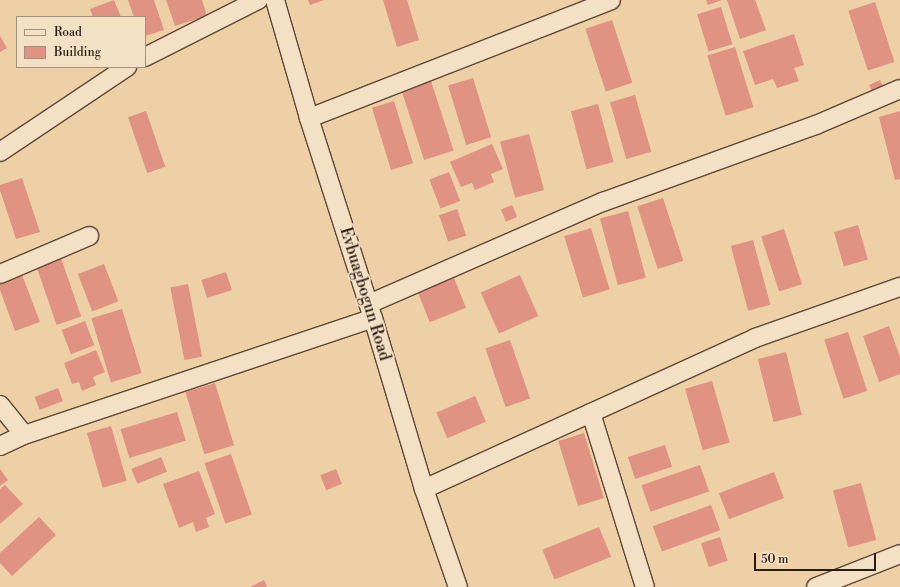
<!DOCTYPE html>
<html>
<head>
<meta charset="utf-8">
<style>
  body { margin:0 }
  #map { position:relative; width:900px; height:587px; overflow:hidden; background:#eed0a6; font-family:"Libre Bodoni",serif }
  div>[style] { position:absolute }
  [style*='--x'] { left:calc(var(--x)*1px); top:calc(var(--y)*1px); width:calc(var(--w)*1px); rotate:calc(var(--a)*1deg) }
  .building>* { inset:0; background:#e09283; transform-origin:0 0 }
  .roads { filter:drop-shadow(1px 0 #5b4837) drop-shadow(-1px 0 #5b4837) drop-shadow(0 1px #5b4837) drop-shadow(0 -1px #5b4837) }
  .minor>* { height:18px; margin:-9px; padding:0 9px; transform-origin:9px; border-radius:9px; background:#f4e0c5 }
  span { translate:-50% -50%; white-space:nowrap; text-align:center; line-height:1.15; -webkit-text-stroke:3.5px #f4e0c5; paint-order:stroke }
  .street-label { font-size:16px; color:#2a1a12 }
  .legend { position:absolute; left:16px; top:16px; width:130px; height:52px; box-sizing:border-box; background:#f4e0c5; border:1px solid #a3917d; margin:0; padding:5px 7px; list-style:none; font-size:12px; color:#2a1a12 }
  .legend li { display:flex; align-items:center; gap:8px; height:20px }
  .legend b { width:20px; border:1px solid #a3917d }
  .scale { position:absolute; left:754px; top:553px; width:122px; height:18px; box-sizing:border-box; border:2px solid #2a1a12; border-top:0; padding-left:5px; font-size:12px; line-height:14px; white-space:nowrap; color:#2a1a12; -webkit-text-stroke:3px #f4e0c5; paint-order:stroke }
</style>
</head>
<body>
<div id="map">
  <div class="building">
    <i style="clip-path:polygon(114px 0,121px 17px,93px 17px,90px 9px)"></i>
    <i style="clip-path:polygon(128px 0,154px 0,164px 30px,145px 36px,145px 17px,134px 17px)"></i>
    <i style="clip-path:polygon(166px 0,202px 0,207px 16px,175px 26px)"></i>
    <i style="clip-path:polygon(308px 0,324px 0,310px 5px)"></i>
    <i style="clip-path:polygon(383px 0,407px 0,419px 40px,397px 47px)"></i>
    <i style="clip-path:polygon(706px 0,722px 0,708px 5px)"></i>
    <i style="clip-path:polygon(727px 0,755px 0,766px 30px,740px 39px)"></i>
    <i style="left:875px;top:2px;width:63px;height:28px;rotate:72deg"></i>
    <i style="left:721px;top:7px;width:39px;height:25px;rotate:73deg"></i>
    <i style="left:612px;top:20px;width:66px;height:28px;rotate:72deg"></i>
    <i style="clip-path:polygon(794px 34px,804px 65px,794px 68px,799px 81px,777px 88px,773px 79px,755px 85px,743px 51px)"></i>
    <i style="clip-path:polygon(0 36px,7px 48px,0 52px)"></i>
    <i style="left:735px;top:47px;width:63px;height:29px;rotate:73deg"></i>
    <i style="left:473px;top:78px;width:62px;height:26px;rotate:73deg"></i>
    <i style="left:880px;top:80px;width:12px;height:12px;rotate:66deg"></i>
    <i style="left:431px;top:81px;width:73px;height:31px;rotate:72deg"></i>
    <i style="left:635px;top:95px;width:59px;height:26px;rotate:74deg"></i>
    <i style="left:394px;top:101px;width:65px;height:23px;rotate:73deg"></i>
    <i style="left:598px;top:104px;width:60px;height:28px;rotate:75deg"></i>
    <i style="left:146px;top:111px;width:59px;height:19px;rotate:71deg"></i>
    <i style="clip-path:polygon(900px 111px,900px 179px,895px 180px,879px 117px)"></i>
    <i style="left:529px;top:134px;width:58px;height:30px;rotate:75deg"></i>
    <i style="clip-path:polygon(492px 144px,503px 169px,491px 174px,494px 182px,475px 190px,472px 183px,461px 187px,450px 162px)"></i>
    <i style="left:449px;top:172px;width:31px;height:21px;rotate:69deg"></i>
    <i style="clip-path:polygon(22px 178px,40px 232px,16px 239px,0 190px,0 185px)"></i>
    <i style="left:663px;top:198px;width:66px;height:27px;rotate:72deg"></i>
    <i style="left:512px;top:205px;width:13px;height:12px;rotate:67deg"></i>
    <i style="left:457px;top:209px;width:28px;height:19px;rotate:71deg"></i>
    <i style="left:628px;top:211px;width:69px;height:29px;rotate:75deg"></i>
    <i style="left:858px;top:225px;width:36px;height:25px;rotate:74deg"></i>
    <i style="left:591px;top:228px;width:64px;height:28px;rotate:73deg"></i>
    <i style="left:784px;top:229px;width:58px;height:24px;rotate:72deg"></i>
    <i style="left:753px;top:240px;width:67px;height:23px;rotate:75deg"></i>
    <i style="left:61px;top:258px;width:62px;height:26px;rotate:71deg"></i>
    <i style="left:104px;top:264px;width:40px;height:28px;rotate:69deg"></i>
    <i style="clip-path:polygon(19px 267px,40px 322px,15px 331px,0 290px,0 274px)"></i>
    <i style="left:226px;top:272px;width:19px;height:26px;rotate:72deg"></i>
    <i style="left:520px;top:275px;width:45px;height:43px;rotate:66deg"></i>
    <i style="left:454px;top:278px;width:32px;height:39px;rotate:68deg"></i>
    <i style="left:188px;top:284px;width:74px;height:18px;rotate:79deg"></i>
    <i style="left:122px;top:309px;width:67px;height:32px;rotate:73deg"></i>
    <i style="left:85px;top:321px;width:26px;height:25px;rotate:69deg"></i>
    <i style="clip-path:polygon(889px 326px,900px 357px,900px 374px,879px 382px,863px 336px)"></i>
    <i style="left:848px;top:332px;width:62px;height:25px;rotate:72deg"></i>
    <i style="left:510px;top:340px;width:62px;height:26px;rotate:71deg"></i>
    <i style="clip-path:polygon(96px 350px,105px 372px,93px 377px,96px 385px,82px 391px,79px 382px,72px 384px,64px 363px)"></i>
    <i style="left:786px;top:352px;width:65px;height:29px;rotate:76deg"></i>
    <i style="left:712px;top:381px;width:64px;height:28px;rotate:74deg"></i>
    <i style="left:215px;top:383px;width:65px;height:31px;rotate:73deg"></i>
    <i style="left:58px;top:388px;width:14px;height:25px;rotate:69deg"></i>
    <i style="left:475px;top:396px;width:28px;height:42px;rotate:67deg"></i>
    <i style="left:177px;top:412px;width:30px;height:59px;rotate:73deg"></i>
    <i style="left:111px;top:426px;width:57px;height:25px;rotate:74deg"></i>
    <i style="left:584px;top:433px;width:68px;height:27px;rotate:73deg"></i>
    <i style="left:665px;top:445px;width:23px;height:39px;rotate:72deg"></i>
    <i style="left:231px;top:454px;width:64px;height:28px;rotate:71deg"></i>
    <i style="left:161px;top:457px;width:16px;height:32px;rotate:68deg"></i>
    <i style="left:700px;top:465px;width:28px;height:62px;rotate:71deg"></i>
    <i style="clip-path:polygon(0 469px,8px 480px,0 486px)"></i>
    <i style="left:336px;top:469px;width:16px;height:17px;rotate:68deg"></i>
    <i style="clip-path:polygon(199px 471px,215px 514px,206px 518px,209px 527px,196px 532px,193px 522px,179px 528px,163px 484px)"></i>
    <i style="left:774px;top:472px;width:28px;height:59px;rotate:69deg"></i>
    <i style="left:861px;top:483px;width:59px;height:29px;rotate:75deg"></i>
    <i style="clip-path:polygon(5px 485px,23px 504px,0 524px,0 489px)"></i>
    <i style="left:711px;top:505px;width:27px;height:62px;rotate:70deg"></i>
    <i style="clip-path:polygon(39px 517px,56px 535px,12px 576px,0 563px,0 553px)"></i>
    <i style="left:599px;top:527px;width:32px;height:61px;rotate:68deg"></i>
    <i style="left:720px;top:537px;width:25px;height:20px;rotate:72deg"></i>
    <i style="clip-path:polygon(264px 580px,267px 587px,250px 587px)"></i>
  </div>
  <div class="roads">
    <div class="minor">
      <i style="--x:275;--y:0;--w:123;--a:73.9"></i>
      <i style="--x:309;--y:118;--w:210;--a:72.3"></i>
      <i style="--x:373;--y:318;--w:178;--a:73.4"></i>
      <i style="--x:424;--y:489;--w:104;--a:70.9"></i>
      <i style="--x:145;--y:57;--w:127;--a:-26.8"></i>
      <i style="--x:309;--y:118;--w:324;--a:-21.3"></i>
      <i style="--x:0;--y:152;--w:153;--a:-33.8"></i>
      <i style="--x:0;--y:274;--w:97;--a:-23.1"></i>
      <i style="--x:369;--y:304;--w:255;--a:-23.6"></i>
      <i style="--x:603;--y:202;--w:226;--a:-19.9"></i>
      <i style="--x:816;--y:125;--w:91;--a:-23.2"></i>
      <i style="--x:0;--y:405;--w:38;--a:51"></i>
      <i style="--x:591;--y:413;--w:182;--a:72.8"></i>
      <i style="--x:0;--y:446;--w:26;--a:-25"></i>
      <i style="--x:24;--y:435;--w:368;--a:-18.5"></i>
      <i style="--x:424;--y:489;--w:364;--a:-24.5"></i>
      <i style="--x:755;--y:338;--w:154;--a:-19.4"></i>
      <i style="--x:816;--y:587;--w:90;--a:-21.4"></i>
    </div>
  </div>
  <div class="street-label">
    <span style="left:365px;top:294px;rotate:73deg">Evbuagbogun Road</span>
  </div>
  <ul class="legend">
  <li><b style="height:5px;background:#f4e0c5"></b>Road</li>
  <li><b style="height:11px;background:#e09283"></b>Building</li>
  </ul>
  <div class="scale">50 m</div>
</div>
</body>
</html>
